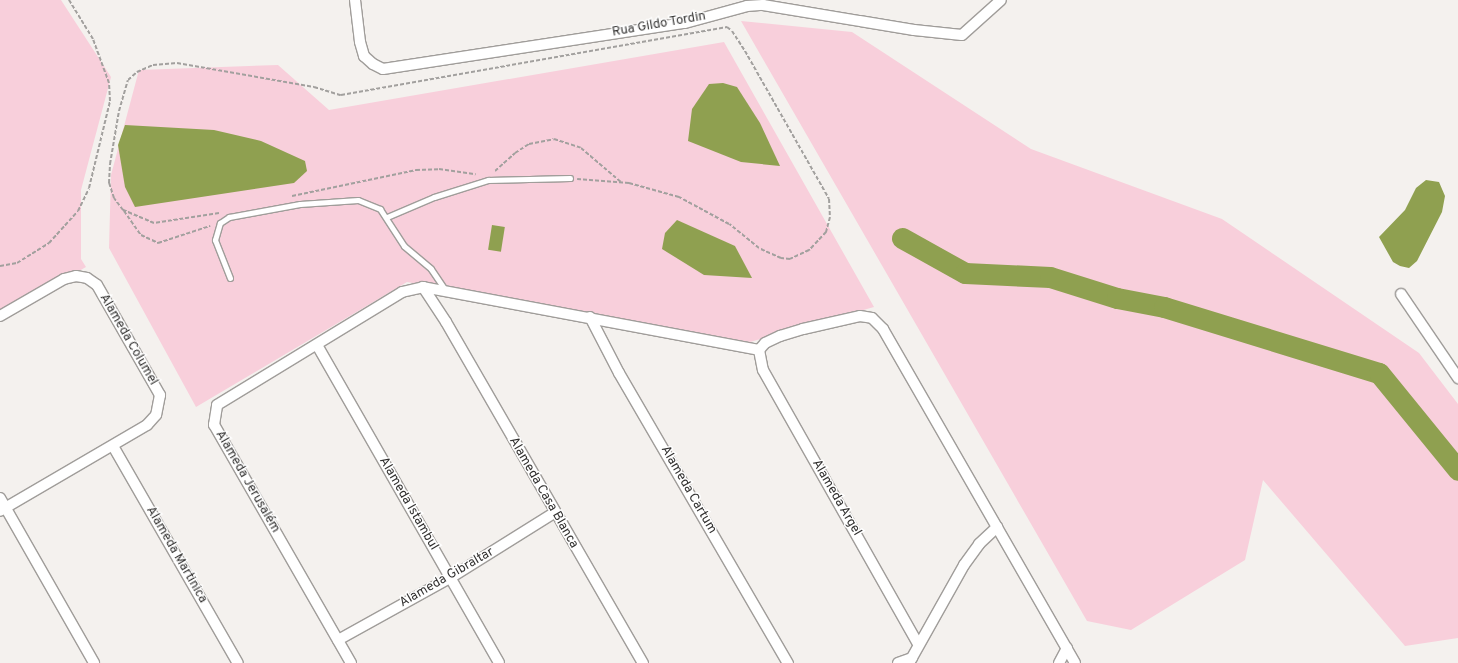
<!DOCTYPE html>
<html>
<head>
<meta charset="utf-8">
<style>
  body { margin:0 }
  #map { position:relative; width:1458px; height:663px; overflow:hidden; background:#f4f1ee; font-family:Overpass,sans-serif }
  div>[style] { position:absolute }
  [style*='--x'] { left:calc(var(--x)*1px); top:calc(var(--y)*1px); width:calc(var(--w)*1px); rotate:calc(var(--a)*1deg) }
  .green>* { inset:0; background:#f8cfdb }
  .water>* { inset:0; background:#8fa050; transform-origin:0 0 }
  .river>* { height:21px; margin:-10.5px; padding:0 10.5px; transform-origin:10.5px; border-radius:10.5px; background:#8fa050 }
  .path>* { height:2px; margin-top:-1px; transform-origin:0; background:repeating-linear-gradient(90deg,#a2a09e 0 4px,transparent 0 6px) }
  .roads { filter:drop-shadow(1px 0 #a09d9a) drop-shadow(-1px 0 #a09d9a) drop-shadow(0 1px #a09d9a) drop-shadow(0 -1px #a09d9a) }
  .lane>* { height:5px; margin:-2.5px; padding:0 2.5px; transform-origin:2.5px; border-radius:2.5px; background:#fff }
  .street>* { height:10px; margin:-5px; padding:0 5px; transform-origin:5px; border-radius:5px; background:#fff }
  span { translate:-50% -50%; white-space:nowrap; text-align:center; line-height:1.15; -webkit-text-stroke:3px #fff; paint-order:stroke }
  .street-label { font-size:13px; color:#323130 }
</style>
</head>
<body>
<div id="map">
  <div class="green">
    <i style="clip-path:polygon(0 0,61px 0,111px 77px,81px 190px,81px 259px,86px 267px,0 316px)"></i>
    <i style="clip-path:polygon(741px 21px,852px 32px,1031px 149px,1222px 219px,1419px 353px,1458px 404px,1458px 638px,1405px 646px,1263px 480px,1245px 560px,1131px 630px,1087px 621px)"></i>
    <i style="clip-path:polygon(724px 42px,874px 307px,750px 342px,407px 282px,196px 407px,109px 248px,111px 175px,139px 70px,278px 65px,329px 110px)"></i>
  </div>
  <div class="water">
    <i style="clip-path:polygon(723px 83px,737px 87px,760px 123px,780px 166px,741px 162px,688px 141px,692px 109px,709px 84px)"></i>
    <i style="clip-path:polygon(125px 125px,214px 130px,261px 141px,305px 161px,307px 171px,294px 183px,135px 207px,125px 187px,118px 145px)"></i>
    <i style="clip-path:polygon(1426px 180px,1439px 182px,1445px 196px,1442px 212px,1417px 261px,1409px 268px,1400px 266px,1393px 262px,1379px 237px,1405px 210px,1416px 188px)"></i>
    <i style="clip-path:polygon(677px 220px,735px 246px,752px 278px,704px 275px,662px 249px,665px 233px)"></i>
    <i style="left:492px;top:225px;width:13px;height:25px;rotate:9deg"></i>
  </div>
  <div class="river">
    <i style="--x:902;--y:238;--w:72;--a:29.1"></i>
    <i style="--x:965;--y:273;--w:85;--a:2.7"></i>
    <i style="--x:1050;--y:277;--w:70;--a:17.4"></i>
    <i style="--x:1117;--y:298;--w:48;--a:10.8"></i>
    <i style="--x:1164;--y:307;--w:225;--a:17.1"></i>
    <i style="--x:1379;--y:373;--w:125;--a:50.8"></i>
  </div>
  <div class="path">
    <i style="--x:495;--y:171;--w:27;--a:-42"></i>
    <i style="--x:515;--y:153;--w:17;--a:-33"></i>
    <i style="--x:529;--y:144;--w:25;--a:-11"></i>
    <i style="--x:554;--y:139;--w:28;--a:18"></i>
    <i style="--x:581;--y:148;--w:52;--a:40.4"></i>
    <i style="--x:292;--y:196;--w:127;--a:-11.8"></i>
    <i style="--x:416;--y:170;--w:23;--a:-2"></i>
    <i style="--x:439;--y:169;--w:37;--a:8"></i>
    <i style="--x:124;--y:211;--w:29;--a:55"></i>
    <i style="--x:141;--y:235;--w:19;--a:25"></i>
    <i style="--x:158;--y:243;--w:55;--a:-18.1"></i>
    <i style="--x:219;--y:213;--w:66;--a:171.3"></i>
    <i style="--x:154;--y:223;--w:34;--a:-157"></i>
    <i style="--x:123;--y:210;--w:15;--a:-127"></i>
    <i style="--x:114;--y:198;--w:16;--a:-108"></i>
    <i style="--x:109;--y:183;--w:19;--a:-87"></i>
    <i style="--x:110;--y:164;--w:54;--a:-80.4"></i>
    <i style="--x:119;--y:111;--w:32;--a:-74"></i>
    <i style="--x:128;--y:80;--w:12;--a:-42"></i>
    <i style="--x:137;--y:72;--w:17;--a:-24"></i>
    <i style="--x:153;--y:65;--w:24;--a:-5"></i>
    <i style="--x:177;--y:63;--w:139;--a:9.9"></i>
    <i style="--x:314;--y:87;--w:28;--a:17"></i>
    <i style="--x:341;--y:95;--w:392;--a:-10"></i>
    <i style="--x:727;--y:27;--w:6;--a:39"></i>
    <i style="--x:732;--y:31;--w:24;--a:57"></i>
    <i style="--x:745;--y:51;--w:170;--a:60.4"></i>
    <i style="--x:829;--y:199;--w:18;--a:87"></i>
    <i style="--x:830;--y:217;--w:16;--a:105"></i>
    <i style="--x:826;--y:232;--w:25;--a:133"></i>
    <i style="--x:809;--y:250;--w:21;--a:155"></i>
    <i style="--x:790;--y:259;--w:9;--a:-174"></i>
    <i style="--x:781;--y:258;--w:24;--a:-156"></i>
    <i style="--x:759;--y:248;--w:38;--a:-141"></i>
    <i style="--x:729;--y:224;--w:57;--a:-151.6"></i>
    <i style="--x:679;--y:197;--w:52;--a:-164.4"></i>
    <i style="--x:629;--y:183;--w:52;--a:-175.6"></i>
    <i style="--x:0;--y:266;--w:17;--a:-10"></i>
    <i style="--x:17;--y:263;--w:38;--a:-32"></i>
    <i style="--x:49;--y:243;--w:43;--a:-47.8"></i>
    <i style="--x:78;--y:211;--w:25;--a:-64"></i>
    <i style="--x:89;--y:188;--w:89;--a:-76.4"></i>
    <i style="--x:110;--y:101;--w:18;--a:-93"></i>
    <i style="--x:109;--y:83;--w:47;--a:-110"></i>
    <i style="--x:93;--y:39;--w:46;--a:-121.6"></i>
  </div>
  <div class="roads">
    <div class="lane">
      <i style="--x:387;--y:217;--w:51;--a:-23.1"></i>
      <i style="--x:434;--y:197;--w:57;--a:-17.5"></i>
      <i style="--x:488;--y:180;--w:82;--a:-1.4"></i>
      <i style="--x:230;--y:278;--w:41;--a:-111.5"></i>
      <i style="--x:215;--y:240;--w:18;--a:-74"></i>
      <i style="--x:220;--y:223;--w:11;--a:-34"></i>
      <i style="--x:229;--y:217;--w:72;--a:-10.4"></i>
      <i style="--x:300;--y:204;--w:58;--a:-3.9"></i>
      <i style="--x:358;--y:200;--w:24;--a:22"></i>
      <i style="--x:380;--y:209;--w:44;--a:57"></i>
      <i style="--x:404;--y:246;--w:35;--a:40"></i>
      <i style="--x:431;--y:269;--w:25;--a:56"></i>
    </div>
    <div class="street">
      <i style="--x:355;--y:0;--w:42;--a:83.2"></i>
      <i style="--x:360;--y:42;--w:15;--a:74"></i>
      <i style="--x:364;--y:56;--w:12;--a:42"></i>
      <i style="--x:373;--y:64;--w:11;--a:27"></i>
      <i style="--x:383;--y:69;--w:305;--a:-8.7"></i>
      <i style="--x:685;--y:23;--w:64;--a:-15.3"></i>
      <i style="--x:747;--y:6;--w:16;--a:-4"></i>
      <i style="--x:763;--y:5;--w:153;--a:9.4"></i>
      <i style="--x:914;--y:30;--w:48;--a:5.9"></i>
      <i style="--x:962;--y:35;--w:52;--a:-41.9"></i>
      <i style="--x:423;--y:287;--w:42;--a:56.7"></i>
      <i style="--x:446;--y:322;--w:394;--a:60"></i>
      <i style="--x:1401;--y:294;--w:102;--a:55.8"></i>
      <i style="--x:0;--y:316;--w:74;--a:-30"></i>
      <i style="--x:64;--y:279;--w:12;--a:-14"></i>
      <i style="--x:76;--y:276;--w:11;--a:10"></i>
      <i style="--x:87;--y:278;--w:12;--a:35"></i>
      <i style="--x:97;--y:285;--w:127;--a:60.2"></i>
      <i style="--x:160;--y:395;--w:20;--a:101"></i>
      <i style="--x:156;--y:415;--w:13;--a:132"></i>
      <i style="--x:147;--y:425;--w:170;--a:149.7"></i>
      <i style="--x:590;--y:317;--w:63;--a:62.6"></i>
      <i style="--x:619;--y:373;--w:336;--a:59.8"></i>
      <i style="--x:317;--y:345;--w:366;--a:60.2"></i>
      <i style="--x:759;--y:350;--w:9;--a:-49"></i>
      <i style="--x:765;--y:343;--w:17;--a:-25"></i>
      <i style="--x:780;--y:336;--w:24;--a:-17"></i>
      <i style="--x:803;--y:329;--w:58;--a:-12.8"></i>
      <i style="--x:860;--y:316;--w:12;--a:9"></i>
      <i style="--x:872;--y:318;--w:16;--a:45"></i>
      <i style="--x:883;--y:329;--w:385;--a:60.1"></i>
      <i style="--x:759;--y:350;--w:20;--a:79"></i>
      <i style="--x:763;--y:370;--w:315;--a:60.5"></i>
      <i style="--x:113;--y:446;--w:250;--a:60.1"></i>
      <i style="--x:0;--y:498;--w:190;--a:60.3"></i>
      <i style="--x:338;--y:640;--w:128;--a:-29"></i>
      <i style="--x:450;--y:578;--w:123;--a:-32"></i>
      <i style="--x:351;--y:663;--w:275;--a:-119.9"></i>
      <i style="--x:214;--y:425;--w:20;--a:-81"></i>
      <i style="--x:217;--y:405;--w:217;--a:-31.4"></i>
      <i style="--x:402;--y:292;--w:22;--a:-13"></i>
      <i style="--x:423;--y:287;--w:342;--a:10.6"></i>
      <i style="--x:898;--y:663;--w:15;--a:-20"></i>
      <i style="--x:909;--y:663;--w:112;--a:-60.7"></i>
      <i style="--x:964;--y:565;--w:26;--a:-54"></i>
      <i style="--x:979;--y:544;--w:25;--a:-43"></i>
      <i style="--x:1059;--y:663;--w:17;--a:-62"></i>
    </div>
  </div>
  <div class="street-label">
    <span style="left:659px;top:25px;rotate:-10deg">Rua Gildo Tordin</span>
    <span style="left:128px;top:340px;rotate:60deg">Alameda Columel</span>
    <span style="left:247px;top:482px;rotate:60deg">Alameda Jerusalém</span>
    <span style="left:688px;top:490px;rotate:60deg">Alameda Cartum</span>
    <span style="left:543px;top:493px;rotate:60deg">Alameda Casa Blanca</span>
    <span style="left:836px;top:498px;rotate:60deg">Alameda Argel</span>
    <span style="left:408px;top:504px;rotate:60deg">Alameda Istambul</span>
    <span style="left:176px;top:555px;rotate:60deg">Alameda Martinica</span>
    <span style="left:447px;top:578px;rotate:-30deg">Alameda Gibraltar</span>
  </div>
</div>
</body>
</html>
